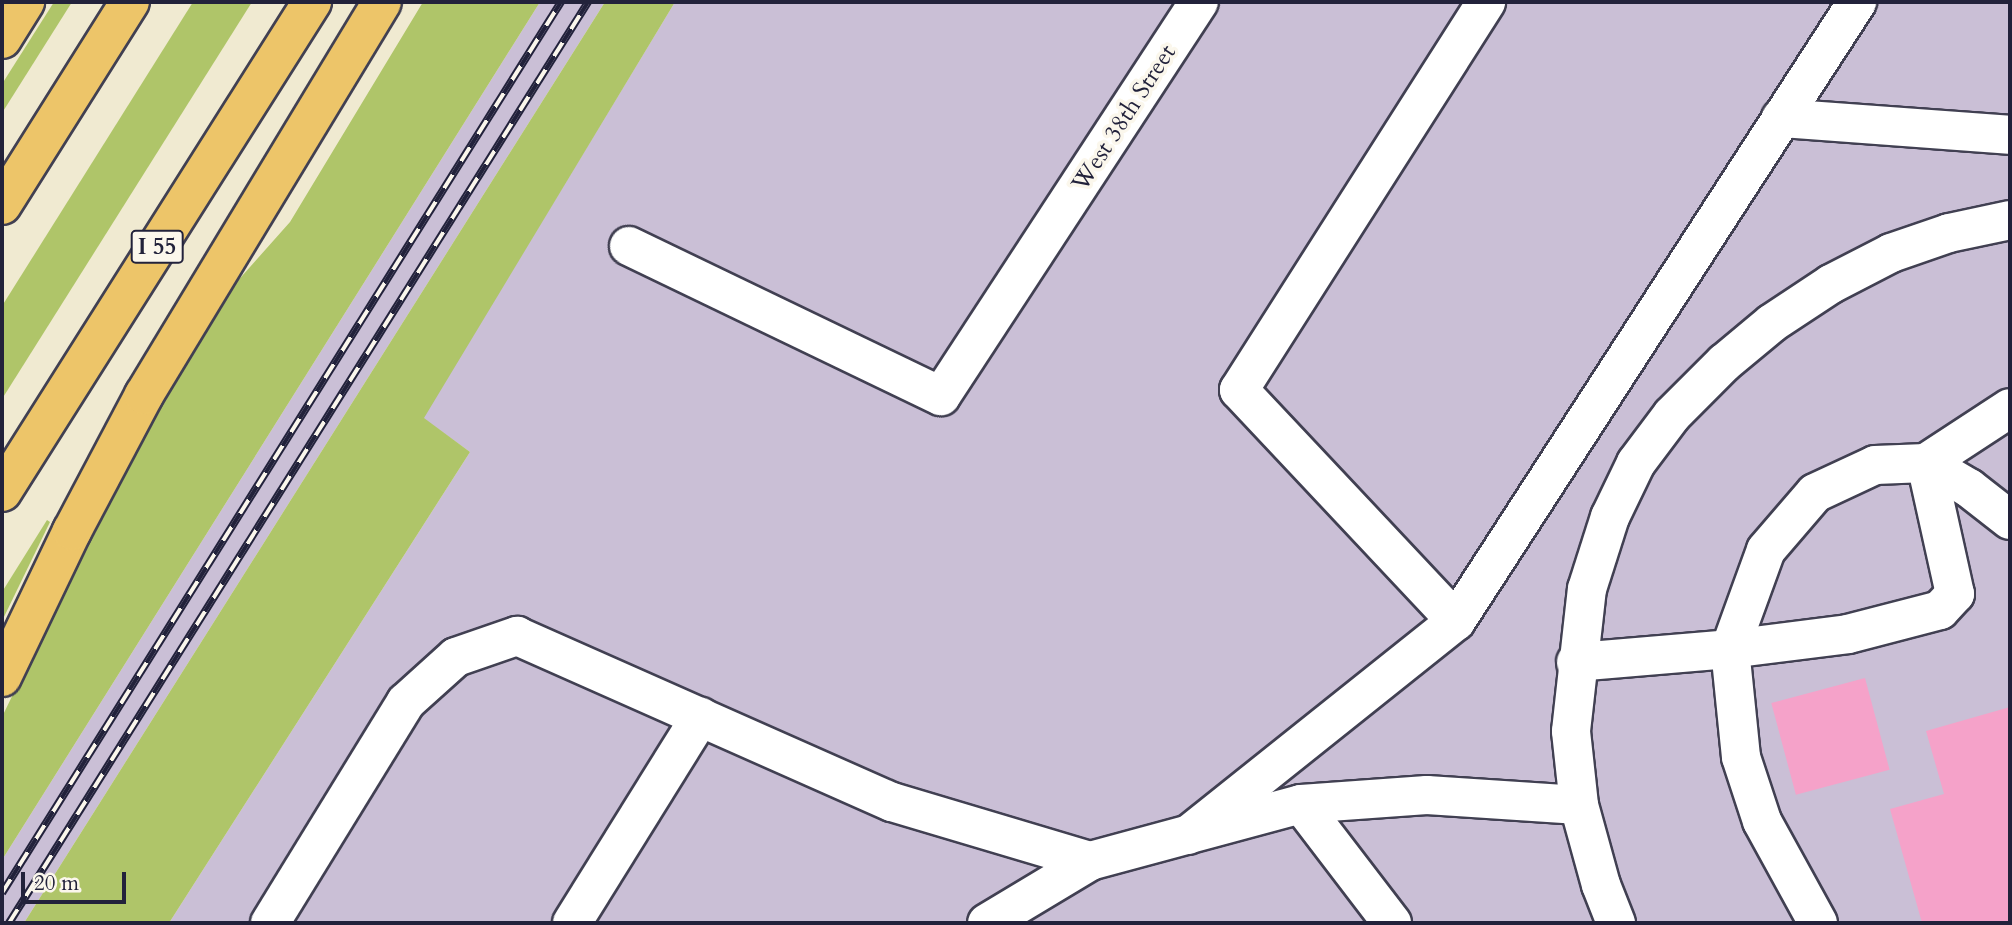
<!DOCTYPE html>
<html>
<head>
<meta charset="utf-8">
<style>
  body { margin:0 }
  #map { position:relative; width:2012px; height:925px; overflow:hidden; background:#f0ead1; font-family:Cardo,serif }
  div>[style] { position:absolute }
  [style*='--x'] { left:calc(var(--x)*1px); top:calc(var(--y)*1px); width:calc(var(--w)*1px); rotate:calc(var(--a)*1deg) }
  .industrial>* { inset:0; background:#cabfd6 }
  .green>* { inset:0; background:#afc569 }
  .building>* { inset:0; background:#f5a2c9; transform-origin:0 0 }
  .roads { filter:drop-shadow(2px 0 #414052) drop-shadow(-2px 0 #414052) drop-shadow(0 2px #414052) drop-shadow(0 -2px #414052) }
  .minor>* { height:38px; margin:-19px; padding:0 19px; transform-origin:19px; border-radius:19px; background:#fff }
  .highway>* { height:38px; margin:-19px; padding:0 19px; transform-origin:19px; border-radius:19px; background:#edc569 }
  .rail>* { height:8px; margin-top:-4px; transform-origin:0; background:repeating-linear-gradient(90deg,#fbf7ec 0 16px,#22223b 0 32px); box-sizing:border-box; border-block:2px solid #22223b }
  span { translate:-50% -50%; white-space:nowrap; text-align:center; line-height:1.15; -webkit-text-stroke:7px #fbf7ec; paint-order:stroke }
  .shield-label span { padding:2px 5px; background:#fbf7ec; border:2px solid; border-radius:5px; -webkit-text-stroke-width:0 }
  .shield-label { font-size:23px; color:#22223b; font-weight:700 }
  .street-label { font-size:24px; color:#22223b }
  .frame { position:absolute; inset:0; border:4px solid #22223b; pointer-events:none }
  .scale { position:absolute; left:21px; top:872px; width:105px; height:32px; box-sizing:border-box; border:4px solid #22223b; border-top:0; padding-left:9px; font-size:21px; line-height:24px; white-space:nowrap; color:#22223b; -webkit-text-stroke:5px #fbf7ec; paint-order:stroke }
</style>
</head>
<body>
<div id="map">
  <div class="industrial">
    <i style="clip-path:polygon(540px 2px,605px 2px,24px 923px,2px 923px,2px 860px)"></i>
    <i style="clip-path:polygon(675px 2px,2010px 2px,2010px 923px,169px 923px,470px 452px,423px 418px)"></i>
  </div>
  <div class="green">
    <i style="clip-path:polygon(54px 2px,72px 2px,2px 113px,2px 84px)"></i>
    <i style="clip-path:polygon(193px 2px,252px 2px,2px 399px,2px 306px)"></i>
    <i style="clip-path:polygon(423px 2px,540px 2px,2px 860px,2px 717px,121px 471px,226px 294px,290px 222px)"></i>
    <i style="clip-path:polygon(605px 2px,675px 2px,424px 418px,470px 452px,169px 923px,24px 923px)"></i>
    <i style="clip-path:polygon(47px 520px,50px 522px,2px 621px,2px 592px)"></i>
  </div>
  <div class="building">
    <i style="left:1865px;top:678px;width:95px;height:97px;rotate:75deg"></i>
    <i style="clip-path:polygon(2010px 707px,2010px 923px,1922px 923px,1890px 809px,1944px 794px,1926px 731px)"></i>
  </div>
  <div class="roads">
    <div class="minor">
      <i style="--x:1781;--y:118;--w:230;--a:4.2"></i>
      <i style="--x:629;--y:246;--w:346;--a:25.7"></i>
      <i style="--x:941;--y:396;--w:471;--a:-56.8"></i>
      <i style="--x:1456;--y:621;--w:317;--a:-133.2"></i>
      <i style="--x:1239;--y:390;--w:460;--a:-57.5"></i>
      <i style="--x:1576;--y:662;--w:155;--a:-4.8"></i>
      <i style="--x:1730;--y:649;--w:105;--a:-70"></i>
      <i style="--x:1766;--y:550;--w:75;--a:-49.3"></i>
      <i style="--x:1815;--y:493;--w:66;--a:-25"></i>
      <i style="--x:1875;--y:465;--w:51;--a:-2.2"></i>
      <i style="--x:1926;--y:463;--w:50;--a:30.2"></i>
      <i style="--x:1969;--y:488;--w:52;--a:38"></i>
      <i style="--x:1301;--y:804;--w:150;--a:52.6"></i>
      <i style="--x:1188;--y:835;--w:343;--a:-38.6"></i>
      <i style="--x:1456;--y:621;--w:738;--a:-57.06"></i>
      <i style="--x:270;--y:923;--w:259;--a:-58.4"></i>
      <i style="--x:406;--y:702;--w:67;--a:-42"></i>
      <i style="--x:456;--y:657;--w:65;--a:-19"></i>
      <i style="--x:517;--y:636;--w:410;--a:23.9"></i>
      <i style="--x:892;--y:802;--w:207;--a:16.6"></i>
      <i style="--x:572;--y:923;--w:243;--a:-58.1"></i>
      <i style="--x:987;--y:923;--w:120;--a:-31"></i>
      <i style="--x:1090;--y:861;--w:219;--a:-15.1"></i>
      <i style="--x:1301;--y:804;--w:126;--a:-4.1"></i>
      <i style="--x:1427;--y:795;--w:152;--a:3.8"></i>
      <i style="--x:1616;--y:923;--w:41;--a:-111.5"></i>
      <i style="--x:1601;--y:885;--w:83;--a:-105.4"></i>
      <i style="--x:1579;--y:805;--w:74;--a:-96.2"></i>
      <i style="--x:1571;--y:731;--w:143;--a:-83.6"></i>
      <i style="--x:1587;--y:589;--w:76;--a:-72.3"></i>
      <i style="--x:1610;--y:517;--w:60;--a:-64.3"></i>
      <i style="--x:1636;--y:463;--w:60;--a:-53.1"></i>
      <i style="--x:1672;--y:415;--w:74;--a:-45"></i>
      <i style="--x:1724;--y:363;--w:62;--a:-39.8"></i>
      <i style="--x:1772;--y:323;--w:71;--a:-33.5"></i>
      <i style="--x:1831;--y:284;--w:68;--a:-27.3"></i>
      <i style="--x:1891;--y:253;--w:61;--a:-19"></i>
      <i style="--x:1949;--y:233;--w:62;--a:-12"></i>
      <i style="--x:1818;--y:923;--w:116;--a:-118.8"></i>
      <i style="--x:1762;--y:821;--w:67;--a:-108.2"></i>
      <i style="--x:1741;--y:757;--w:109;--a:-95.8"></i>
      <i style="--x:1730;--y:649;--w:119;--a:-7.2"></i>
      <i style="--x:1848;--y:634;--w:95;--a:-14.6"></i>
      <i style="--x:1940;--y:610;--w:22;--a:-47"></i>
      <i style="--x:1955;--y:594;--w:134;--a:-102.5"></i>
      <i style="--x:1926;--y:463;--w:100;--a:-33.2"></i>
    </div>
    <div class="highway">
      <i style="--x:2;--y:39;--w:44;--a:-58.1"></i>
      <i style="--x:2;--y:205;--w:240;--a:-57.8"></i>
      <i style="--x:2;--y:492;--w:580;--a:-57.68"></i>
      <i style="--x:2;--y:677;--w:162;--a:-64.4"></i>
      <i style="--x:72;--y:531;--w:154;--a:-62.1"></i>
      <i style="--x:144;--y:395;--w:459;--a:-58.8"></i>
    </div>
  </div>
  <div class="rail">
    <i style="--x:2;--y:893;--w:1052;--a:-57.9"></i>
    <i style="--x:9;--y:923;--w:1088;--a:-57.84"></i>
  </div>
  <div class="shield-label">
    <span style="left:157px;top:247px">I 55</span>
  </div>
  <div class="street-label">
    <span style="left:1124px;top:118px;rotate:-57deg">West 38th Street</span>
  </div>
  <div class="frame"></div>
  <div class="scale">20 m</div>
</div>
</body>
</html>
